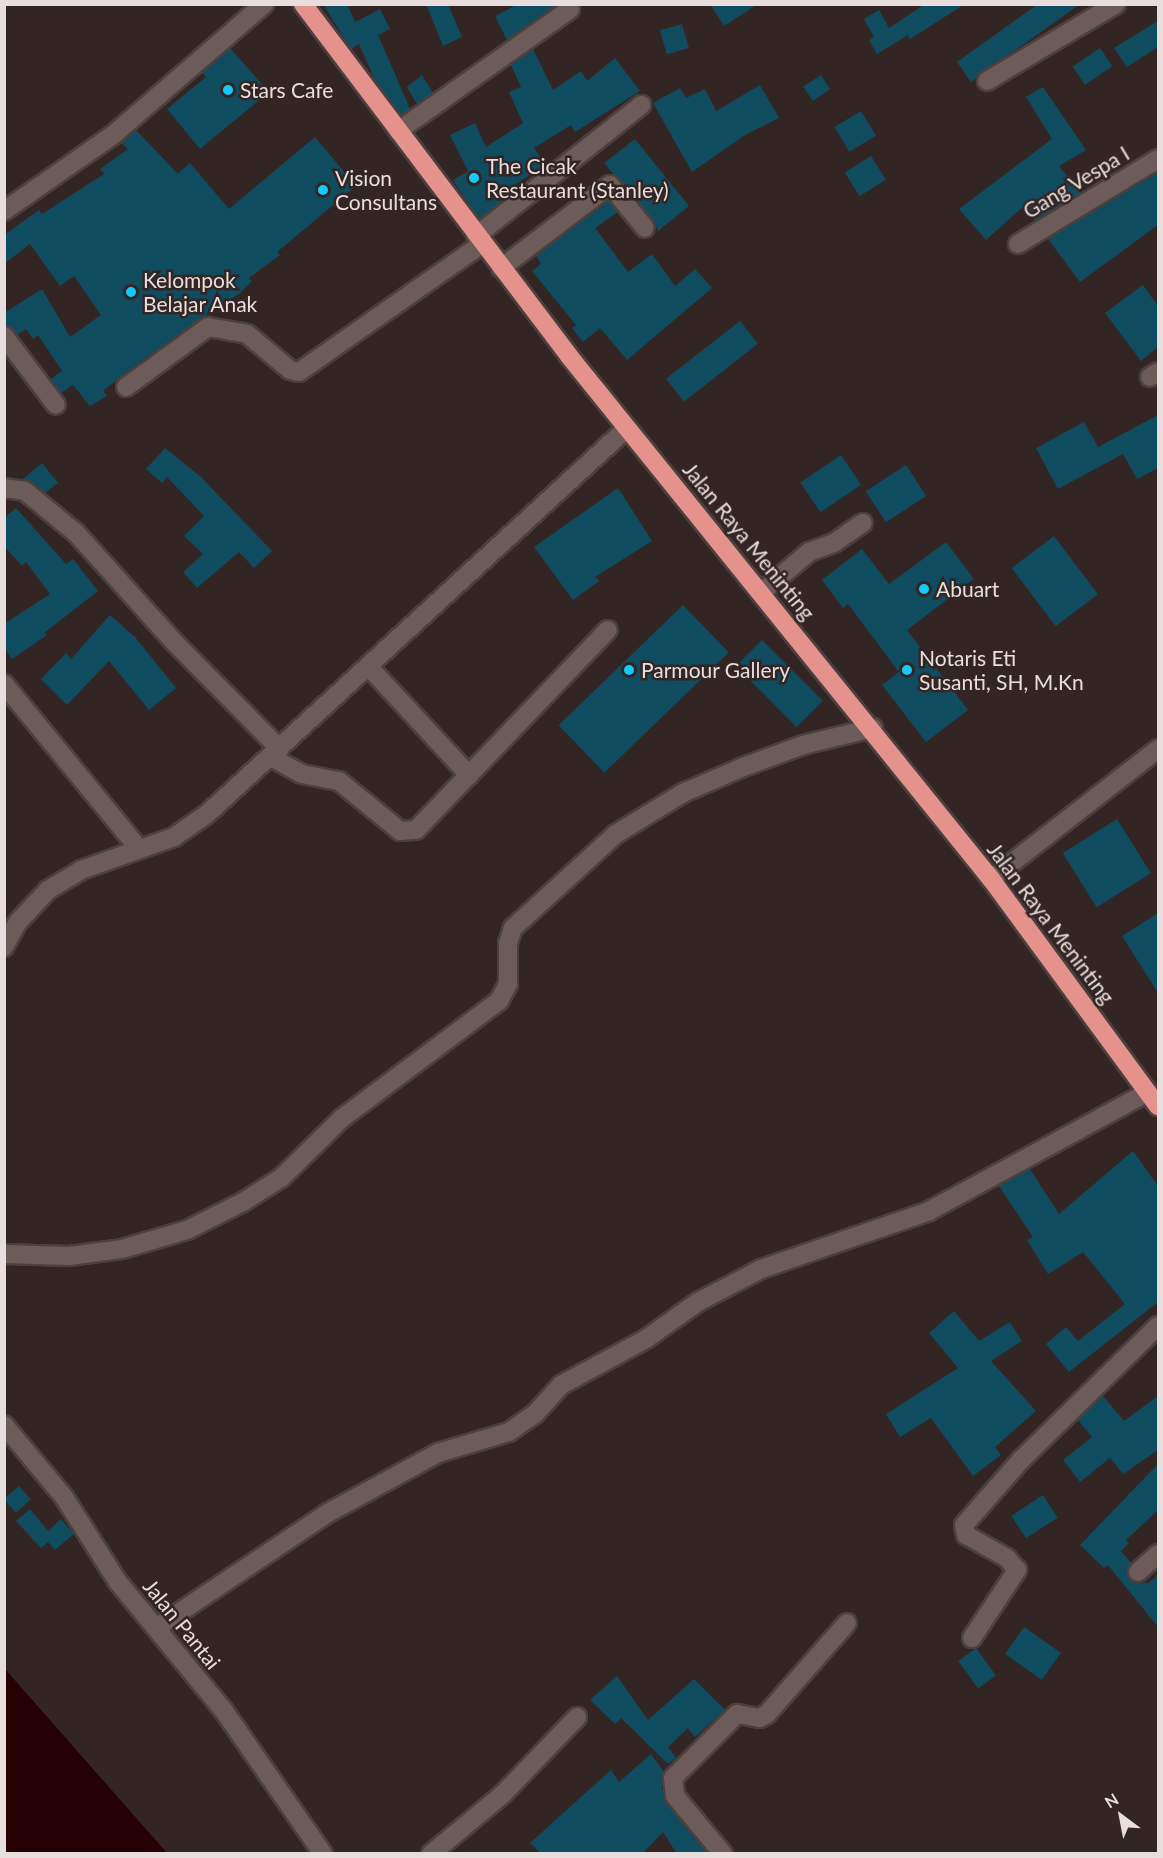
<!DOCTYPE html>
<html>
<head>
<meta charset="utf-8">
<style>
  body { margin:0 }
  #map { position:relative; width:1163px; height:1858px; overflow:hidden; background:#332524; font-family:Lato,sans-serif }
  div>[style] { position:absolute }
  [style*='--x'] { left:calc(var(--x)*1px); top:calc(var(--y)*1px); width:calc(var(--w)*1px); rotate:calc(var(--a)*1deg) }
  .water>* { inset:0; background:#260103 }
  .building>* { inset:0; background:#104c5f; transform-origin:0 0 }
  .roads { filter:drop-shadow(2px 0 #4c403f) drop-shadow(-2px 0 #4c403f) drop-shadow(0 2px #4c403f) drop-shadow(0 -2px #4c403f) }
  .minor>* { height:18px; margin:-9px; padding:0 9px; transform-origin:9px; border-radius:9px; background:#6c5b59 }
  .highway>* { height:18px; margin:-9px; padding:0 9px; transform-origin:9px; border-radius:9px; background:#e5928c }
  .dots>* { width:16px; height:16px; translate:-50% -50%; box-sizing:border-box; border:3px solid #332524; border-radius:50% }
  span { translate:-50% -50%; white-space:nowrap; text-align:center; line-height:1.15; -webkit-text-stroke:5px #332524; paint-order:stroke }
  .poi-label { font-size:21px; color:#e8dedd }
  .left { translate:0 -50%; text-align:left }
  .street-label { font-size:21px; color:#e8dedd }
  .frame { position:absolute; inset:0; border:6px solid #e8dedd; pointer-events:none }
  .north { position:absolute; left:1091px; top:1786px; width:60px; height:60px; -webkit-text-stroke:4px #332524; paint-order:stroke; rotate:328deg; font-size:16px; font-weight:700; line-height:24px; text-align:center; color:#e8dedd }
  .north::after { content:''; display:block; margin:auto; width:21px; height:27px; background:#e8dedd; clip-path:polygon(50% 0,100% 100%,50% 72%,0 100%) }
</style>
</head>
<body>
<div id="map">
  <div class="water">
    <i style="clip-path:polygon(5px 1669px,167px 1853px,5px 1853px)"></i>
  </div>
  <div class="building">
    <i style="clip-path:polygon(323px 4px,347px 4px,355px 22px,380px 9px,390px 29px,378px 35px,410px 109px,401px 115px,375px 80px,359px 44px,351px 49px)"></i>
    <i style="clip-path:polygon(426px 4px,448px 4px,462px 37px,443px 46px)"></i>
    <i style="clip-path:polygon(518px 4px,557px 4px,507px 40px,495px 16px)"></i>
    <i style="clip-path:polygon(710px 4px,758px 4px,724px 26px)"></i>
    <i style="clip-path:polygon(925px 4px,965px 4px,910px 39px,908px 35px,877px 54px,869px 40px,874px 37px,864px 19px,879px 10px,889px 28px)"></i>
    <i style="clip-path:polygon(1038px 4px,1080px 4px,971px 82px,957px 62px)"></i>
    <i style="clip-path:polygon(1158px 21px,1158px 47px,1127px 67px,1114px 48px)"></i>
    <i style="left:682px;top:24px;width:25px;height:23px;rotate:74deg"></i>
    <i style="clip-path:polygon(230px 48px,269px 92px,200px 149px,167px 109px,206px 77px,202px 73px)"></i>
    <i style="left:1100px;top:48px;width:22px;height:33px;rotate:56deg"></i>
    <i style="clip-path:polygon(533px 49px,553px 90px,581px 71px,587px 81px,615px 58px,640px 91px,575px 132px,571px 125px,534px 148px,546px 165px,505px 191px,508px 196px,479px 219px,453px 180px,468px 171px,450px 135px,475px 123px,486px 147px,523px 123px,509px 92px,521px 87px,511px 65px)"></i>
    <i style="clip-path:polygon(422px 75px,433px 93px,417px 104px,407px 87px)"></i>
    <i style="left:821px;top:75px;width:17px;height:21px;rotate:57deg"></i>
    <i style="clip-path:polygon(760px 85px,779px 118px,745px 135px,692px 172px,653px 103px,680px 88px,686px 98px,705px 89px,716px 111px)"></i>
    <i style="clip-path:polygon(1043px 87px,1086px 150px,1059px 166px,1080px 193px,1035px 220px,1024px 206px,986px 240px,959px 209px,1052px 139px,1026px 97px)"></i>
    <i style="left:861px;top:111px;width:29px;height:31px;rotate:59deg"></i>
    <i style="clip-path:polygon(136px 130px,178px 174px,190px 163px,229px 209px,315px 137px,356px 186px,277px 252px,280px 255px,249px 278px,252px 281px,240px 293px,141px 361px,103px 391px,107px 396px,90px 406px,73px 385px,61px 393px,51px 379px,62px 371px,38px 335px,33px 339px,26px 329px,17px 335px,4px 325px,4px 313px,42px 289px,70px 337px,101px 315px,74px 276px,60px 286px,30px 244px,4px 264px,4px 235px,39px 210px,42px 214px,104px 174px,100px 169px,128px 149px,121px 143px)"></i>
    <i style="clip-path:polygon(635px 139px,689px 206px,658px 231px,654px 221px,604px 163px)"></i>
    <i style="left:871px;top:156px;width:28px;height:31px;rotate:58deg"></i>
    <i style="clip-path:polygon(1158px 172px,1158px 225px,1080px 282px,1048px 239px)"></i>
    <i style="clip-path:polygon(608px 201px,618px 212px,595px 228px,628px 272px,652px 254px,675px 286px,695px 269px,712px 288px,627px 360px,600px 328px,583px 342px,572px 328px,576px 325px,532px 271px,541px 264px,536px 255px)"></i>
    <i style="clip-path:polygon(1143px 285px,1158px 306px,1158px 347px,1141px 361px,1105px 313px)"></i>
    <i style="left:740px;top:321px;width:29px;height:94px;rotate:52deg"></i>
    <i style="clip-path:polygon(1158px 415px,1158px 468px,1137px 479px,1123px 454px,1058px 489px,1036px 448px,1084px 422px,1098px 447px)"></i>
    <i style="clip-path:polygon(165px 448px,201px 477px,272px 551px,254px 568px,239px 552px,197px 588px,183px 572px,203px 554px,184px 536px,204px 516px,167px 477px,162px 483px,146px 469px)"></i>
    <i style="left:841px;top:455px;width:36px;height:49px;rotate:56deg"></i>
    <i style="clip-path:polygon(42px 463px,58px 483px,45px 493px,23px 479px)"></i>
    <i style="left:906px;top:465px;width:37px;height:48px;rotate:57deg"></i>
    <i style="clip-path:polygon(618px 488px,652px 541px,595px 577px,599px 581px,573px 600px,534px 547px)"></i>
    <i style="clip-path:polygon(16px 508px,66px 564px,73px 559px,98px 591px,44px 633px,47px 635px,12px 659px,4px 647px,4px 624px,50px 594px,26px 562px,22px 566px,4px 546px,4px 518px)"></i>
    <i style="left:1054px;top:536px;width:73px;height:53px;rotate:53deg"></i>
    <i style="clip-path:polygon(946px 542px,974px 579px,907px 630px,968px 710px,926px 742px,882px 685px,899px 672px,848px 604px,843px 608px,822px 580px,862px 549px,889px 584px)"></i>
    <i style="left:683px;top:605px;width:66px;height:173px;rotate:46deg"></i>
    <i style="clip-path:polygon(110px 615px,135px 637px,176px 688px,149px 710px,109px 661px,67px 705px,41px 679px,66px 653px,71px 659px)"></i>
    <i style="left:762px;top:640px;width:86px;height:37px;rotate:45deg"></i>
    <i style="left:1117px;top:819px;width:64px;height:64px;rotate:58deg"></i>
    <i style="clip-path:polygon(1158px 913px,1158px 993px,1122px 936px)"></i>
    <i style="clip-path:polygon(1133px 1151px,1158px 1186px,1158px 1302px,1069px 1372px,1046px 1344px,1066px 1327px,1078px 1341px,1125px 1304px,1083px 1252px,1048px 1274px,1027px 1240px,1033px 1237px,999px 1186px,1030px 1169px,1059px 1214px)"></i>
    <i style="clip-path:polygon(954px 1311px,979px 1341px,1010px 1322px,1022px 1341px,991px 1361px,1036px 1411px,995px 1447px,1001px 1455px,973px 1476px,931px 1418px,900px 1437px,886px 1414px,958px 1368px,929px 1333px)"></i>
    <i style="clip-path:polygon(1103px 1396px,1124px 1421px,1158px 1396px,1158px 1450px,1123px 1474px,1110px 1458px,1080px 1482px,1063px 1460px,1092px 1437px,1078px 1420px)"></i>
    <i style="clip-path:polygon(1158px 1464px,1158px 1510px,1126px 1540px,1129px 1543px,1121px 1551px,1131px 1563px,1127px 1574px,1134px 1582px,1148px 1583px,1158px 1575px,1158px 1627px,1108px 1565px,1104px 1568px,1080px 1545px)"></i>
    <i style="left:19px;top:1486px;width:18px;height:20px;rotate:49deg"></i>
    <i style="left:1043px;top:1495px;width:27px;height:38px;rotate:57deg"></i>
    <i style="clip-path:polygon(30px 1509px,48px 1531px,61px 1519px,74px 1534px,55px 1550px,48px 1542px,41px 1548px,16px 1521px)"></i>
    <i style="left:1024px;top:1627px;width:45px;height:33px;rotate:35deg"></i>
    <i style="left:976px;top:1648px;width:34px;height:22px;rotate:54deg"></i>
    <i style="clip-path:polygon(617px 1676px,648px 1720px,694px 1679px,725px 1710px,695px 1737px,688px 1728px,668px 1747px,676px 1758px,668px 1764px,621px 1718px,615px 1724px,590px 1700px)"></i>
    <i style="clip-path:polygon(651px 1754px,664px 1772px,662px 1788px,666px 1803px,708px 1854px,677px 1854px,663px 1832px,642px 1854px,541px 1854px,530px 1843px,611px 1770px,619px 1782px)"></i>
  </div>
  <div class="roads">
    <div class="minor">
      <i style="--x:987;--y:81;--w:150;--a:-30.8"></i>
      <i style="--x:398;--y:131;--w:211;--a:-35.3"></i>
      <i style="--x:4;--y:211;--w:133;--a:-34.9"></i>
      <i style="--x:113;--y:135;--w:200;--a:-40.9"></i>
      <i style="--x:476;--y:236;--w:211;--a:-38.4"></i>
      <i style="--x:1018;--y:244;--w:164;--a:-31.3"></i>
      <i style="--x:501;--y:268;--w:137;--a:-37.3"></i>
      <i style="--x:610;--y:185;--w:55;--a:50.9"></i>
      <i style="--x:4;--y:336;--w:86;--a:53"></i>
      <i style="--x:1150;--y:377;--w:9;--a:-32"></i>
      <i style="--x:126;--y:387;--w:102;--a:-36.2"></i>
      <i style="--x:208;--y:327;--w:40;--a:10"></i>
      <i style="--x:247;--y:334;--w:56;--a:39.9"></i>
      <i style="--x:290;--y:370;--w:9;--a:13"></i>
      <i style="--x:299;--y:372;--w:223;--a:-35"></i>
      <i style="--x:4;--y:488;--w:21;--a:8"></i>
      <i style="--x:25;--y:491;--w:66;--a:39.5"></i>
      <i style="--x:76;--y:533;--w:148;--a:48"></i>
      <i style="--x:175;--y:643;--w:149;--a:45.3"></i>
      <i style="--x:762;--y:592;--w:62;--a:-40.4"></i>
      <i style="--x:809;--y:552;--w:27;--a:-20"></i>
      <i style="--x:834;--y:543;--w:35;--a:-35"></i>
      <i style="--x:368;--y:666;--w:149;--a:47.2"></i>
      <i style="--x:4;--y:684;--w:213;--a:50.7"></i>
      <i style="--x:271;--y:757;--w:35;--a:29"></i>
      <i style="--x:302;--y:774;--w:38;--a:11"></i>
      <i style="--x:339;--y:781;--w:79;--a:39.3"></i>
      <i style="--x:400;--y:831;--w:16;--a:-4"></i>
      <i style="--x:416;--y:830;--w:277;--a:-46.2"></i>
      <i style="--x:991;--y:879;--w:212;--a:-37.9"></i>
      <i style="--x:4;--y:947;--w:29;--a:-61"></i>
      <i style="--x:18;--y:922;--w:44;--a:-46.8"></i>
      <i style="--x:48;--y:890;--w:39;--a:-31"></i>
      <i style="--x:81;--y:870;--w:99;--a:-19.5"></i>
      <i style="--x:174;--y:837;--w:40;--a:-34.9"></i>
      <i style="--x:207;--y:814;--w:570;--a:-42.58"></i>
      <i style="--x:4;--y:1254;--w:65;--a:1.8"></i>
      <i style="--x:69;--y:1256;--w:53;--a:-7.5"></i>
      <i style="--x:122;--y:1249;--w:68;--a:-16.3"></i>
      <i style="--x:187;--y:1230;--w:63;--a:-26.6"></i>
      <i style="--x:243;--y:1202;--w:45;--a:-32.3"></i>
      <i style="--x:281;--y:1178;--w:84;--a:-44.5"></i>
      <i style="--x:341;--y:1119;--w:197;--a:-36.8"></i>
      <i style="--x:499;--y:1001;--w:19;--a:-62"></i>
      <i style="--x:508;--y:984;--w:41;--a:-90"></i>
      <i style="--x:508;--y:943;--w:16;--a:-72"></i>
      <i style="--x:513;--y:928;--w:139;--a:-42.4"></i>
      <i style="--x:616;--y:834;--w:79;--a:-31.5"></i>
      <i style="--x:683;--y:793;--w:65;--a:-23.4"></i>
      <i style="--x:743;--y:767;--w:64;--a:-20.1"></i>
      <i style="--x:803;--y:745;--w:72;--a:-13.7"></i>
      <i style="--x:4;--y:1425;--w:94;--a:50.2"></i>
      <i style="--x:64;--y:1497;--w:101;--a:57.6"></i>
      <i style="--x:118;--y:1582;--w:167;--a:50.6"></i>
      <i style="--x:224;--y:1711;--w:174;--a:55.3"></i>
      <i style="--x:1138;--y:1572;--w:27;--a:-42"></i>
      <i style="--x:156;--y:1628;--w:205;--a:-33.8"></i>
      <i style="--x:326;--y:1514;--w:128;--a:-28.6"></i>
      <i style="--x:438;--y:1453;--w:74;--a:-16.5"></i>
      <i style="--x:509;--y:1432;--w:32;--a:-35"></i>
      <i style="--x:535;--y:1414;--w:39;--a:-48"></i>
      <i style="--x:561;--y:1385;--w:97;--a:-28.4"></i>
      <i style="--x:646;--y:1339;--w:64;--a:-35.4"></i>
      <i style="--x:698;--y:1302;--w:71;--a:-27.6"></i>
      <i style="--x:761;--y:1269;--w:178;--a:-19"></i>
      <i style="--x:929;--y:1211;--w:249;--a:-28.5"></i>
      <i style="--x:972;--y:1638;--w:82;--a:-56.5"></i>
      <i style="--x:1017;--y:1570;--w:16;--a:-130"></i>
      <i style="--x:1007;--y:1558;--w:47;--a:-150.7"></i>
      <i style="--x:966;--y:1535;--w:10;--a:-101"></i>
      <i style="--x:964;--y:1525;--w:86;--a:-48.8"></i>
      <i style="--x:1021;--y:1460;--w:192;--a:-44.4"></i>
      <i style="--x:431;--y:1854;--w:94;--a:-39.8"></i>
      <i style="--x:503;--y:1794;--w:107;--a:-46.1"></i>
      <i style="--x:723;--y:1854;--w:75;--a:-129.6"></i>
      <i style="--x:675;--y:1796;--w:18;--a:-96"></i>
      <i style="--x:673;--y:1778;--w:91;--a:-45"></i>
      <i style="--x:737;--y:1714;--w:23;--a:10"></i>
      <i style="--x:760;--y:1718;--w:8;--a:-30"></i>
      <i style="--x:767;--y:1714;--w:121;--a:-48.7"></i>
    </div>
    <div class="highway">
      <i style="--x:303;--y:4;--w:441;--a:52.9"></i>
      <i style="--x:569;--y:356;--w:672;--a:51.1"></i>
      <i style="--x:991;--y:879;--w:282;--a:53.7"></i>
    </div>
  </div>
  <div class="dots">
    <i style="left:228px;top:90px;background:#13cafb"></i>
    <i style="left:474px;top:178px;background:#13cafb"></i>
    <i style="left:323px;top:190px;background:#13cafb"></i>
    <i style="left:131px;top:292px;background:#13cafb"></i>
    <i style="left:924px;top:589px;background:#13cafb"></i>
    <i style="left:629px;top:670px;background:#13cafb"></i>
    <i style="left:907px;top:670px;background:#13cafb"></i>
  </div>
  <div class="poi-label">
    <span class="left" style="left:240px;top:90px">Stars Cafe</span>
    <span class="left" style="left:486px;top:178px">The Cicak<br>Restaurant (Stanley)</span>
    <span class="left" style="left:335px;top:190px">Vision<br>Consultans</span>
    <span class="left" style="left:143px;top:292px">Kelompok<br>Belajar Anak</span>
    <span class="left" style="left:936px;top:589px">Abuart</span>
    <span class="left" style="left:919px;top:670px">Notaris Eti<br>Susanti, SH, M.Kn</span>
    <span class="left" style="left:641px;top:670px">Parmour Gallery</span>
  </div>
  <div class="street-label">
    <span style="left:1076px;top:182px;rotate:-31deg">Gang Vespa I</span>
    <span style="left:749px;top:541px;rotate:51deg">Jalan Raya Meninting</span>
    <span style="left:1051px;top:923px;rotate:53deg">Jalan Raya Meninting</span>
    <span style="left:182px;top:1624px;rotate:51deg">Jalan Pantai</span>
  </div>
  <div class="frame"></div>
  <div class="north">N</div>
</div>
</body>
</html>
